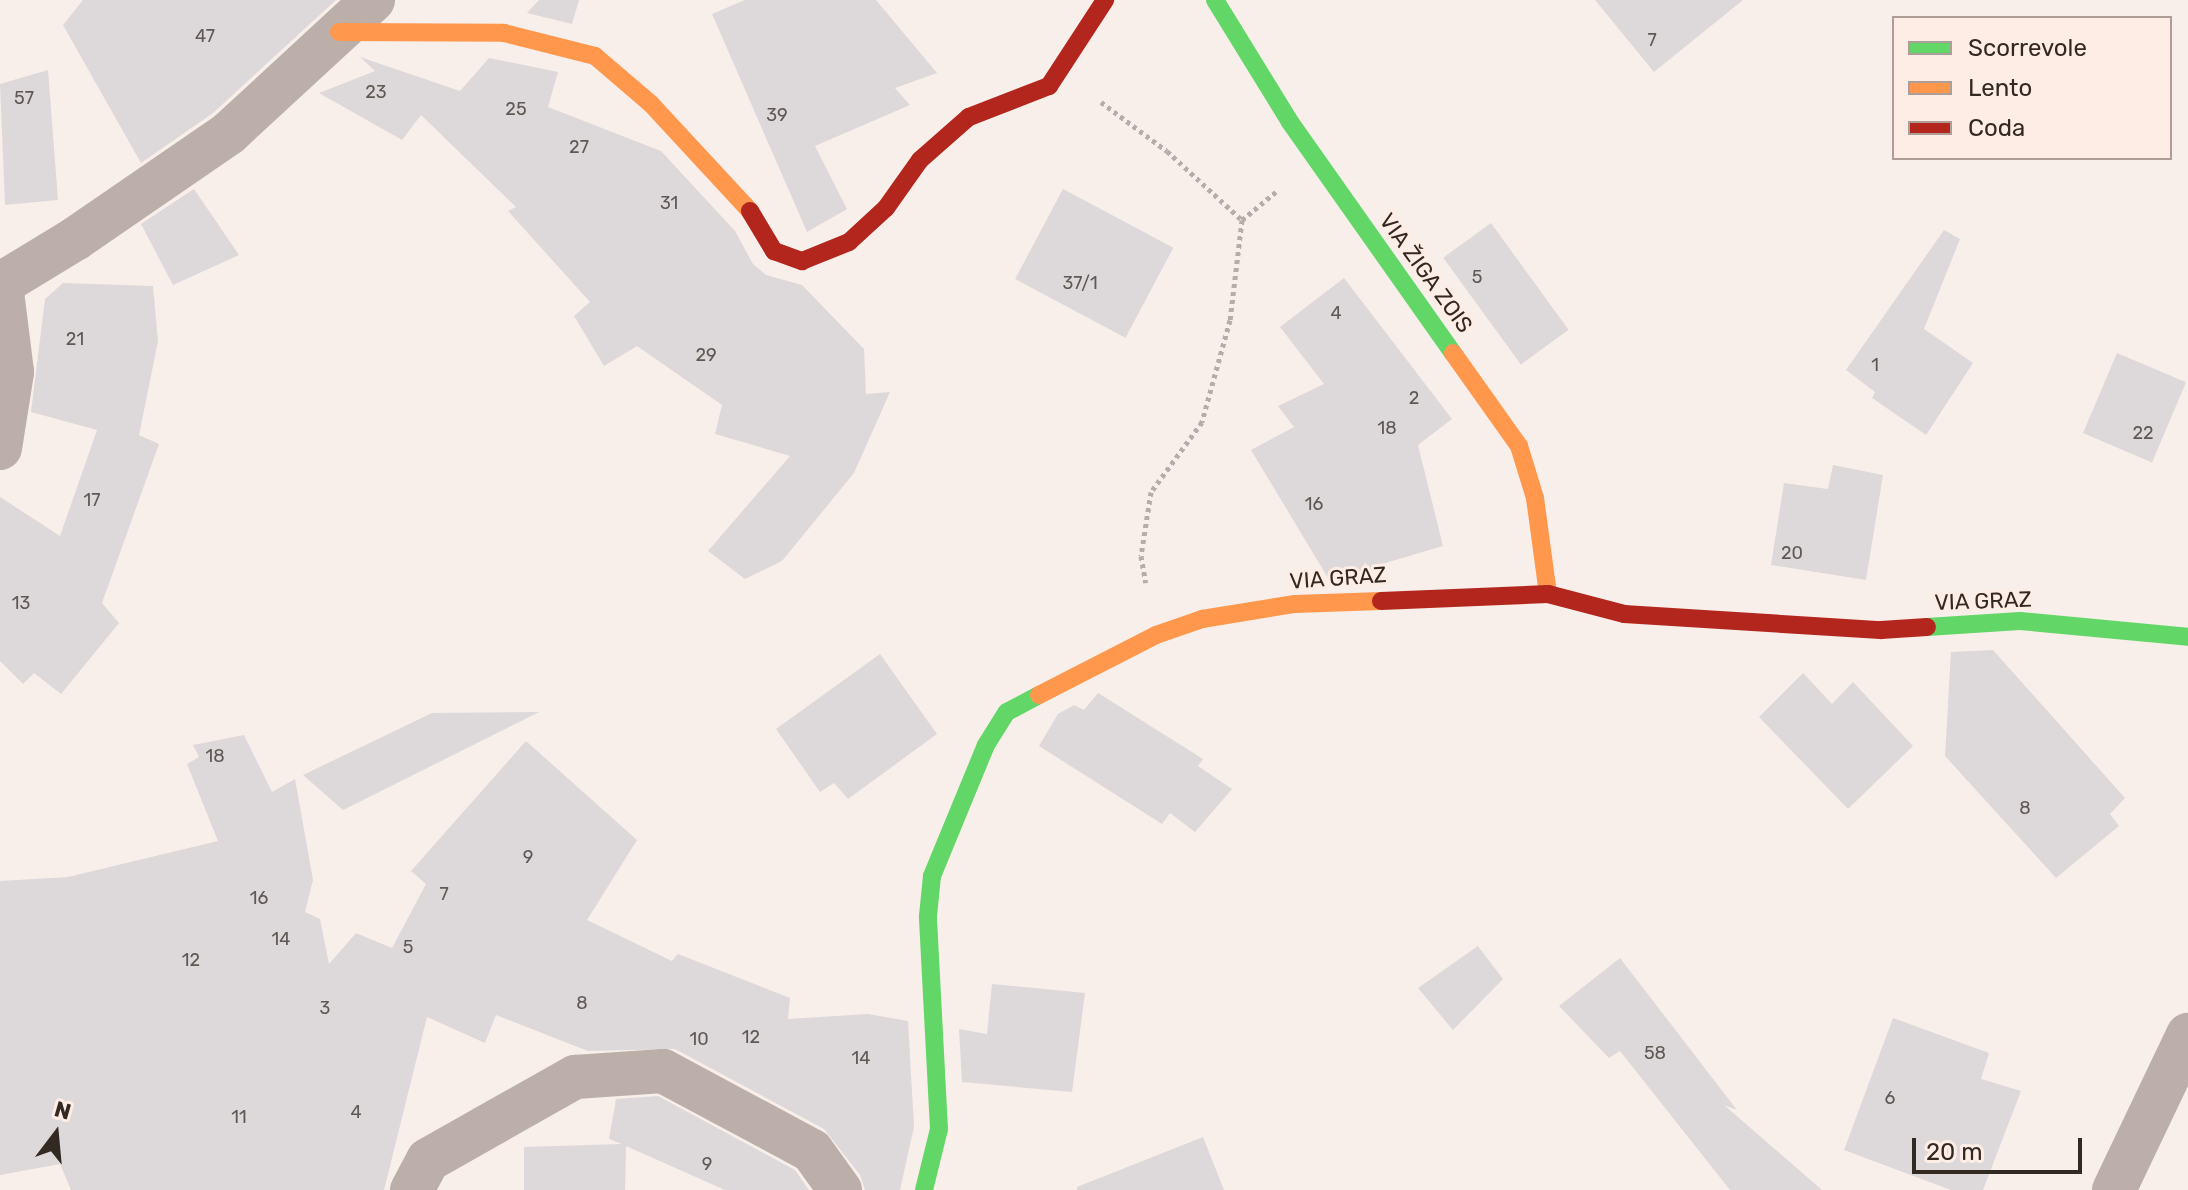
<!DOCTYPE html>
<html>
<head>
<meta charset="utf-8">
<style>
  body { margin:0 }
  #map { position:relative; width:2188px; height:1190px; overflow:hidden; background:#f8efea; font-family:Rubik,sans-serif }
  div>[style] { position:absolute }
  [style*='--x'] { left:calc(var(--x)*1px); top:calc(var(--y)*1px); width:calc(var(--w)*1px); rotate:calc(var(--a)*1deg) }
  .building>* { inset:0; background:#ddd8da; transform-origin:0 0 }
  .path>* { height:5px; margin-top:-2.5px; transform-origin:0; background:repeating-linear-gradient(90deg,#b7ada8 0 4px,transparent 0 8px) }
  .street>* { height:44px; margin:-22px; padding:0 22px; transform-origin:22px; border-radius:22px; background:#bcaea8 }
  .fast>* { height:18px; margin:-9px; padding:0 9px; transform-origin:9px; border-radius:9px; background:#63d668 }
  .slow>* { height:18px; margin:-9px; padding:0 9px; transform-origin:9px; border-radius:9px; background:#ff974d }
  .jam>* { height:18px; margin:-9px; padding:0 9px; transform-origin:9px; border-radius:9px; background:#b3261e }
  span { translate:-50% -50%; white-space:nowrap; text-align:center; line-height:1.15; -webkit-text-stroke:6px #feede4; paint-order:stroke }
  .number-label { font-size:18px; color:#605854 }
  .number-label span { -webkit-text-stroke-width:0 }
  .street-label { font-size:22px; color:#332923 }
  .legend { position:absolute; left:1892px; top:16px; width:280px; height:144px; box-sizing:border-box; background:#feede4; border:2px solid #ad9f97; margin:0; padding:10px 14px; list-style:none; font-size:24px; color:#332923 }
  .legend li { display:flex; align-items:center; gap:16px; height:40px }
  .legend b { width:40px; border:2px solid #ad9f97 }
  .north { position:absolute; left:16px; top:1094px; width:80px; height:80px; -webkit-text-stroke:6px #feede4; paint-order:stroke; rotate:16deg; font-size:22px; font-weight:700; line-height:32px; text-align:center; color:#332923 }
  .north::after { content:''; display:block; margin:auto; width:28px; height:36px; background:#332923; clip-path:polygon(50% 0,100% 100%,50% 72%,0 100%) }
  .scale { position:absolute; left:1912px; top:1138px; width:170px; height:36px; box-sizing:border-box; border:4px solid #332923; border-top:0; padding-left:10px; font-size:24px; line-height:28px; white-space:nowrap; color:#332923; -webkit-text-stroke:6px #feede4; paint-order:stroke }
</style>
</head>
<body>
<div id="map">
  <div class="building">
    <i style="clip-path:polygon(83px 0,336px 0,213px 113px,141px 163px,63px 25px)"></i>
    <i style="clip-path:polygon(539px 0,579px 0,572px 24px,527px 13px)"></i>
    <i style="clip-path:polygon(745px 0,876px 0,937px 73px,895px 88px,910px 105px,815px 146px,847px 209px,807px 232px,712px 14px)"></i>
    <i style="clip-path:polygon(1595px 0,1743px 0,1654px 72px)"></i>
    <i style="clip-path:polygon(360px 57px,460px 91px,489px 58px,558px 72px,548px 107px,661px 151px,735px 231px,753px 264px,766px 275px,802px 285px,864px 349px,866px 394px,890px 392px,854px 473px,782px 561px,745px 579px,708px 551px,790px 456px,715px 434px,722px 405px,637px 346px,604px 366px,574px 316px,590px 302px,508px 211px,516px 207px,421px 115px,402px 140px,319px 93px,375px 71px)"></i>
    <i style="clip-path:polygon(48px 70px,58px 200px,5px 205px,0 84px)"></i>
    <i style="clip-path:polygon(194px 189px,239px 255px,173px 285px,141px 224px)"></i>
    <i style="left:1063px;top:189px;width:125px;height:102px;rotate:28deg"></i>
    <i style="left:1491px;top:223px;width:132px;height:59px;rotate:54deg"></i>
    <i style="clip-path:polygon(1944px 230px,1960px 239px,1924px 329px,1973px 363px,1926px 435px,1872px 398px,1875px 392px,1846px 370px)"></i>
    <i style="clip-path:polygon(1344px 278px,1452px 419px,1418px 445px,1443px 546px,1382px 564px,1361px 576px,1328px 578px,1251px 450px,1294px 427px,1278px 406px,1324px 384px,1280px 327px)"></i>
    <i style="clip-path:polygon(63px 283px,153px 286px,158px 341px,139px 435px,159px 444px,102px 603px,119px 623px,61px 694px,34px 673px,23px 684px,0 661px,0 497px,60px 536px,97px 430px,31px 412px,45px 299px)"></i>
    <i style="left:2117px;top:353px;width:75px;height:87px;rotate:23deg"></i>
    <i style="clip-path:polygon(1833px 465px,1883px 475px,1866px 580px,1771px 565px,1784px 483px,1828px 489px)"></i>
    <i style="clip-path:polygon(1993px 650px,2125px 798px,2110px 814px,2119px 826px,2056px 878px,1945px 756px,1951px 652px)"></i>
    <i style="clip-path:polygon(880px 654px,937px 734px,848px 799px,834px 783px,820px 792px,776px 729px)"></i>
    <i style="clip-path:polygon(1803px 673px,1832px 704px,1853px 682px,1913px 746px,1848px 809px,1759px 717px)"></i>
    <i style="clip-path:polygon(1098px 693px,1203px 759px,1198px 766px,1232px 789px,1195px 832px,1170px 813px,1162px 824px,1039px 746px,1058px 714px,1074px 705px,1084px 710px)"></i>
    <i style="clip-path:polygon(539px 712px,343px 810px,303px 775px,432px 713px)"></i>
    <i style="clip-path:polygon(244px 735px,272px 792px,295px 779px,313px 880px,305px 912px,320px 919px,329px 964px,356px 933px,392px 948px,426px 884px,411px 871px,526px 741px,637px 840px,587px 920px,672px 961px,678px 954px,790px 998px,788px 1019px,868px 1014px,908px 1021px,914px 1127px,900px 1190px,865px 1190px,860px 1175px,824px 1129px,675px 1049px,588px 1051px,496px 1015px,485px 1043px,427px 1017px,384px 1190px,71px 1190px,60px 1164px,0 1175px,0 881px,68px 877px,218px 841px,187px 764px,199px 757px,193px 745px)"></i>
    <i style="clip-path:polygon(1478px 946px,1503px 979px,1453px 1030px,1418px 988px)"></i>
    <i style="clip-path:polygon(1620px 958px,1737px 1110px,1724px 1105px,1822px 1190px,1730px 1190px,1620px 1051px,1609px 1058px,1559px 1006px)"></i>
    <i style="clip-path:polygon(992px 984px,1085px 993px,1072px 1092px,962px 1082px,959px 1029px,987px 1034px)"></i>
    <i style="clip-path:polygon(1893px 1018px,1989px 1053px,1981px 1079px,2021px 1091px,1983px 1190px,1951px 1190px,1844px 1150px)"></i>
    <i style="clip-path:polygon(658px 1096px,795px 1170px,809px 1190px,725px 1190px,626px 1146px,625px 1190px,524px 1190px,524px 1147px,622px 1144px,609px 1139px,616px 1099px)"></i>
    <i style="clip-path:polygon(1203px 1137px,1224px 1190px,1077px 1190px,1077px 1187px)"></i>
  </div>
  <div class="path">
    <i style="--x:1101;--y:102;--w:82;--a:36.6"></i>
    <i style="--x:1167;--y:151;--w:102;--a:42.6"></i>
    <i style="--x:1242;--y:220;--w:101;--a:96.8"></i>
    <i style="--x:1230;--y:320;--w:106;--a:105.4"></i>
    <i style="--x:1202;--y:422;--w:87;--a:126.1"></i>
    <i style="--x:1151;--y:492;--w:65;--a:98.9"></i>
    <i style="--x:1141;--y:556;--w:27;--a:80"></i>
    <i style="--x:1242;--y:220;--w:47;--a:-39.8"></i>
  </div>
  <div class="street">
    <i style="--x:0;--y:448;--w:77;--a:-81"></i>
    <i style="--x:12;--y:372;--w:89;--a:-97.1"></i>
    <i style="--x:1;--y:284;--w:87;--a:-31.3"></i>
    <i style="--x:75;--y:239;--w:187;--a:-34.5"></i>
    <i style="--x:229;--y:133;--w:196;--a:-42.7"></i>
    <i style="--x:412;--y:1190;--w:34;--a:-62"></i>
    <i style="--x:428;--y:1160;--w:169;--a:-29.5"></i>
    <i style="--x:575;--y:1077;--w:88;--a:-3.9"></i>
    <i style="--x:663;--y:1071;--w:169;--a:28.2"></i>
    <i style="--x:812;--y:1151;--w:48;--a:54.3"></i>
    <i style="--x:2114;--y:1190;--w:172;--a:-64.5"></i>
  </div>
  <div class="fast">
    <i style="--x:1215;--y:0;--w:143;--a:58.4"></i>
    <i style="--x:1290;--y:122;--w:283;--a:54.8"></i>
    <i style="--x:1927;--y:627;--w:93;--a:-3.7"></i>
    <i style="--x:2020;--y:621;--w:169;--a:5.4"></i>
    <i style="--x:924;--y:1190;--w:63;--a:-76.2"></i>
    <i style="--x:939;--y:1129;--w:213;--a:-93"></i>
    <i style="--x:928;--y:916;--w:40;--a:-84.3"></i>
    <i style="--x:932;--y:876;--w:142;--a:-67.6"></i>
    <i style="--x:986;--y:745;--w:39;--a:-58"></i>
    <i style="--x:1007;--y:712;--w:36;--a:-28"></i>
  </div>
  <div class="slow">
    <i style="--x:339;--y:32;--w:165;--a:0.3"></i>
    <i style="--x:504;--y:33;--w:94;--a:14.2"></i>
    <i style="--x:595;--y:56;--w:74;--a:40.6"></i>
    <i style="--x:651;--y:104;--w:146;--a:47.2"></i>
    <i style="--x:1453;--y:353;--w:114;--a:54.6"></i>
    <i style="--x:1519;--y:446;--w:54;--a:72.9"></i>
    <i style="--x:1535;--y:498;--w:97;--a:82.3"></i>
    <i style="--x:1039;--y:695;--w:131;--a:-27.1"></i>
    <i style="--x:1156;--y:635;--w:49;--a:-19.2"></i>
    <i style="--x:1202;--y:619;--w:94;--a:-9.2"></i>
    <i style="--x:1295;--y:604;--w:86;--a:-2"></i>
  </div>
  <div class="jam">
    <i style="--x:750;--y:211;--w:47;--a:59"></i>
    <i style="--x:774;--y:251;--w:30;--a:20"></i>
    <i style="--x:802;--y:261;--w:51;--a:-22"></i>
    <i style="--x:849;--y:242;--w:50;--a:-42.6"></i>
    <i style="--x:886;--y:208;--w:59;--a:-54.7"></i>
    <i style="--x:920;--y:160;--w:65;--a:-41.3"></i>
    <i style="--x:969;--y:117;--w:86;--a:-21.2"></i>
    <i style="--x:1049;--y:86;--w:103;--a:-56.9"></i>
    <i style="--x:1381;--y:601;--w:167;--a:-2.4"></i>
    <i style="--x:1548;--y:594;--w:79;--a:14.7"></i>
    <i style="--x:1624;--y:614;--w:257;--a:3.6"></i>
    <i style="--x:1881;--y:630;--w:46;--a:-3.7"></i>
  </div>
  <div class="number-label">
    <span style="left:205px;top:36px">47</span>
    <span style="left:1652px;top:40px">7</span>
    <span style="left:376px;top:92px">23</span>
    <span style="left:24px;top:98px">57</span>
    <span style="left:516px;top:109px">25</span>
    <span style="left:777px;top:115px">39</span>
    <span style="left:579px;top:147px">27</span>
    <span style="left:669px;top:203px">31</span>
    <span style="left:1477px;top:277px">5</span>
    <span style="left:1080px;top:283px">37/1</span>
    <span style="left:1336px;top:313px">4</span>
    <span style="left:75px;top:339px">21</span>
    <span style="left:706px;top:355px">29</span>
    <span style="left:1875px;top:365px">1</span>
    <span style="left:1414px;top:398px">2</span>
    <span style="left:1387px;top:428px">18</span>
    <span style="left:2143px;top:433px">22</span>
    <span style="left:92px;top:500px">17</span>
    <span style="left:1314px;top:504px">16</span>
    <span style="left:1792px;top:553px">20</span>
    <span style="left:21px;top:603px">13</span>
    <span style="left:215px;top:756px">18</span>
    <span style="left:2025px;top:808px">8</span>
    <span style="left:528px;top:857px">9</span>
    <span style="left:444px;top:894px">7</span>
    <span style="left:259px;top:898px">16</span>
    <span style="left:281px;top:939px">14</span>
    <span style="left:408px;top:947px">5</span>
    <span style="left:191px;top:960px">12</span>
    <span style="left:582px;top:1003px">8</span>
    <span style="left:325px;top:1008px">3</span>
    <span style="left:751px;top:1037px">12</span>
    <span style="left:699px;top:1039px">10</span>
    <span style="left:1655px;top:1053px">58</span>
    <span style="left:861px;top:1058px">14</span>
    <span style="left:1890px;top:1098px">6</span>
    <span style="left:356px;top:1112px">4</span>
    <span style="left:239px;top:1117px">11</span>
    <span style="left:707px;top:1164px">9</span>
  </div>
  <div class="street-label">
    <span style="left:1426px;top:273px;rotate:54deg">VIA ŽIGA ZOIS</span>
    <span style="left:1338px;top:578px;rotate:-4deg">VIA GRAZ</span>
    <span style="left:1983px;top:601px;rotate:-2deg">VIA GRAZ</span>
  </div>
  <ul class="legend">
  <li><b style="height:10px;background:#63d668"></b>Scorrevole</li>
  <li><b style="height:10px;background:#ff974d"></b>Lento</li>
  <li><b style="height:10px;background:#b3261e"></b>Coda</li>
  </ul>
  <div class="north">N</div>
  <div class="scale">20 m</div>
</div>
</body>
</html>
